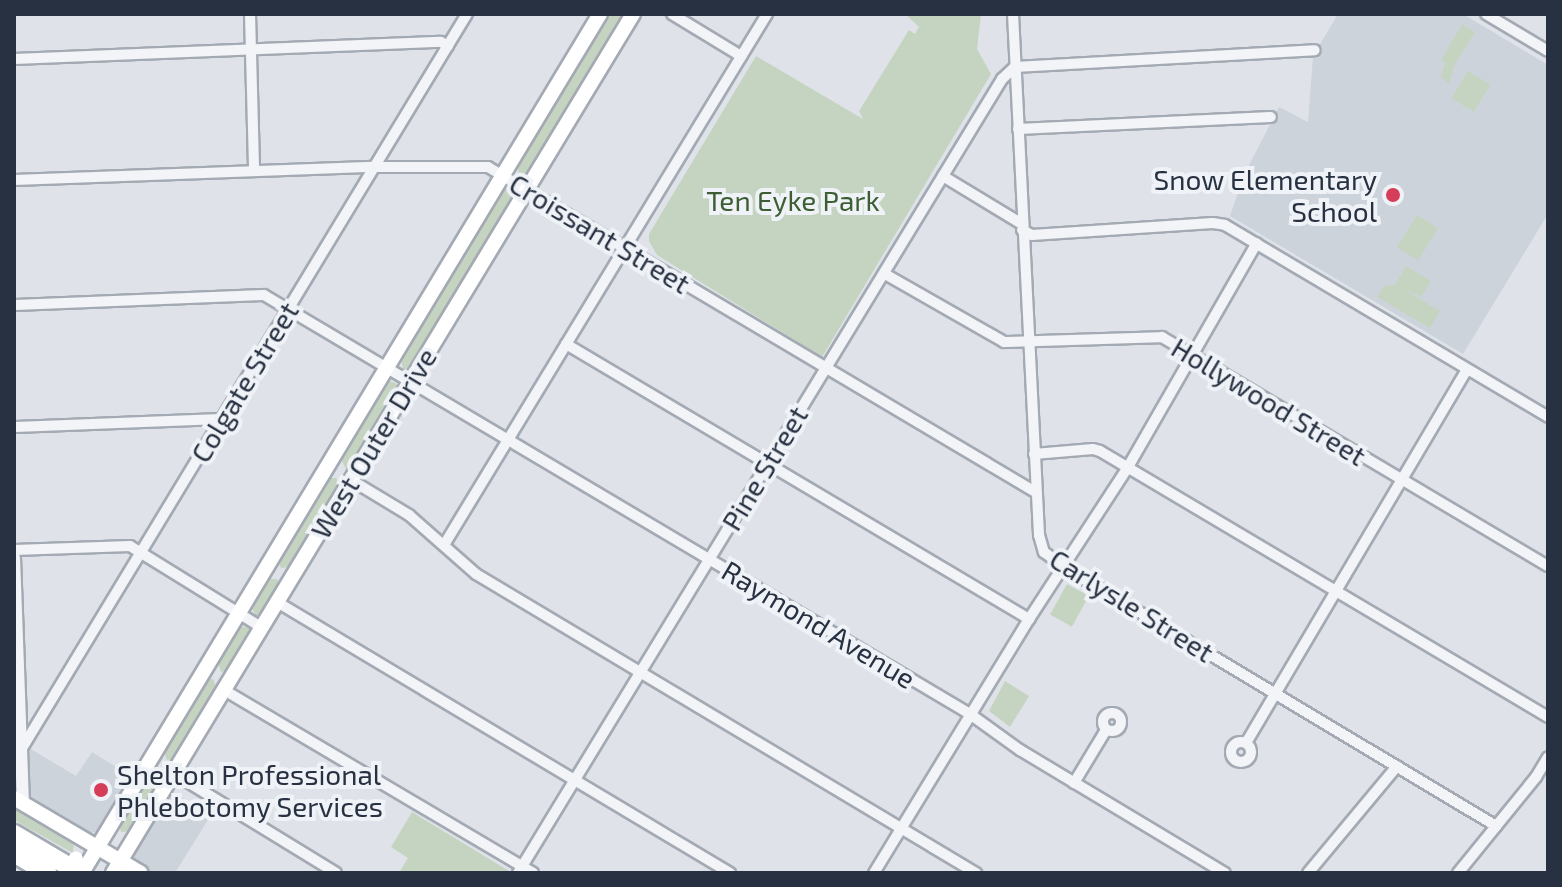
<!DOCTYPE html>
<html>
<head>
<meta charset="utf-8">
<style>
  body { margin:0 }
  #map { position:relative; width:1562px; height:887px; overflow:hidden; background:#dfe3e9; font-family:"Exo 2",sans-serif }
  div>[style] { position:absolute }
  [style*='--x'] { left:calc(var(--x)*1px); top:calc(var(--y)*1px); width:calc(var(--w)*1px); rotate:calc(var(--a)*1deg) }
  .built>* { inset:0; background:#cdd3db }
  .green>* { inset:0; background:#c5d4c0; transform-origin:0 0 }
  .roads { filter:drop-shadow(2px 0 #a4aab3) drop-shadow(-2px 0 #a4aab3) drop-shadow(0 2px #a4aab3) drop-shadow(0 -2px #a4aab3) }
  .minor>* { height:10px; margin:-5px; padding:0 5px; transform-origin:5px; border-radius:5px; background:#f2f4f7 }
  .minor>.ring { margin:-5px; padding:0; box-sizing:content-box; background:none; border:10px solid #f2f4f7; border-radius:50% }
  .tertiary>* { height:12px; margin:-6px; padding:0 6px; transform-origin:6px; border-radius:6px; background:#f2f4f7 }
  .secondary>* { height:14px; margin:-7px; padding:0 7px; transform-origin:7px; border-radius:7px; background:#fff }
  .motorway>* { height:18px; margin:-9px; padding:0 9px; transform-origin:9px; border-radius:9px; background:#fff }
  .secondary-bridge>* { height:14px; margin:-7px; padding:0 7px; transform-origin:7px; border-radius:7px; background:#fff }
  .dots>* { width:22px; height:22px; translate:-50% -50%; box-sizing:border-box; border:4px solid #eff2f7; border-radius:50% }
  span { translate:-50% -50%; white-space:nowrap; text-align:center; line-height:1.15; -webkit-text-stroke:8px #eff2f7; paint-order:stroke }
  .poi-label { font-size:28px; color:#273141 }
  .right { translate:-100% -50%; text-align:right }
  .left { translate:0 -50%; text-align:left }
  .park-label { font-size:28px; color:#3d5e33 }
  .street-label { font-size:28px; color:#273141 }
  .frame { position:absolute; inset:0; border:16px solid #273141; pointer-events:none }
</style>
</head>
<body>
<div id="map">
  <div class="built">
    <i style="clip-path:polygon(1338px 14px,1463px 14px,1548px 65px,1548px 214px,1463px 354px,1230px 216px,1244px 175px,1279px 107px,1308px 122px,1313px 56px)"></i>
    <i style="clip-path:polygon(14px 739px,76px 776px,92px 752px,132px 777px,96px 832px,87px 833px,14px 789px)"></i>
    <i style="clip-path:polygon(171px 791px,211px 815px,175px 873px,150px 873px,134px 858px,134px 851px)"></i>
  </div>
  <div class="green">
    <i style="clip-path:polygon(610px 14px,626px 14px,529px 175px,519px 176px,518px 167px)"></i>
    <i style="clip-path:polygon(905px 14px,981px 14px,977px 49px,991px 74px,822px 357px,657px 255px,649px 241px,649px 234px,756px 56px,863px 119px,859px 111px,909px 30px,915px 34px,919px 27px)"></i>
    <i style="clip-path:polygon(1462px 24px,1475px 32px,1455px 64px,1449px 84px,1441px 77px,1445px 63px,1441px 60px)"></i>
    <i style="left:1468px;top:71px;width:26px;height:32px;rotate:31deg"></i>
    <i style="clip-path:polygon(505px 189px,513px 191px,514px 199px,410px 369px,403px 369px,401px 358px)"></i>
    <i style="left:1417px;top:215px;width:25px;height:38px;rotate:32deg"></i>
    <i style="clip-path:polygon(1406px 266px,1431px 281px,1421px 297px,1399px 287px,1440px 311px,1430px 328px,1377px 297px,1384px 286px,1395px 285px)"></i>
    <i style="clip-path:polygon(389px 381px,396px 383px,399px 390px,351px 467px,346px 469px,341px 459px)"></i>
    <i style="clip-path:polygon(329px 478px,336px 478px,340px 484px,291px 567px,281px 568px,279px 562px)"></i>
    <i style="clip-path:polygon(269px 579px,277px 579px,280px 586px,261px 615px,256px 616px,251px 607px)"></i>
    <i style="left:1067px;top:584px;width:25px;height:35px;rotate:29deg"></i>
    <i style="clip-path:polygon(240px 626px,249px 628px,251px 633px,228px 670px,221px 672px,218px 663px)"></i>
    <i style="clip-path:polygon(206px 679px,213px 679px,217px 689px,174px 759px,167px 760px,164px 752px)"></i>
    <i style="clip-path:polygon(1005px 681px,1029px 696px,1010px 727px,989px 711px)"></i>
    <i style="clip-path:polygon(160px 770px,164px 778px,132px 831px,121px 832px,119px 823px,150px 772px)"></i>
    <i style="clip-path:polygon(14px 807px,68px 836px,74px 841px,73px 853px,14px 820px)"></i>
    <i style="clip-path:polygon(412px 812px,509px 871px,507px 873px,399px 873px,408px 858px,391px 847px)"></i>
  </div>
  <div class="roads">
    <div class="minor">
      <i style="--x:250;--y:14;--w:157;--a:88.5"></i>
      <i style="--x:672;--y:14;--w:81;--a:31.3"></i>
      <i style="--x:1013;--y:14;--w:522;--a:87.14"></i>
      <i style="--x:1039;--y:535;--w:18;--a:74"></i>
      <i style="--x:1044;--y:552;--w:25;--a:37"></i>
      <i style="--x:1064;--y:567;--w:504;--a:30.94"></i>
      <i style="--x:1486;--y:14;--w:72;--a:30.8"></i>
      <i style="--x:14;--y:59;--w:427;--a:-2.3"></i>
      <i style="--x:441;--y:42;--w:8;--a:30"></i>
      <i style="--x:1018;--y:129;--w:253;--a:-2.7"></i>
      <i style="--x:943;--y:176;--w:92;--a:31.3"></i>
      <i style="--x:14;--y:180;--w:360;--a:-2.1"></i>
      <i style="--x:374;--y:167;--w:114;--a:0"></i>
      <i style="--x:488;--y:167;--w:638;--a:30.7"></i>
      <i style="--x:1022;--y:230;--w:11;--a:27"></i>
      <i style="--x:1032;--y:235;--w:181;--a:-3.8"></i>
      <i style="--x:1213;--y:223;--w:12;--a:9"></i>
      <i style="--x:1225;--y:225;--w:376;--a:30.7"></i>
      <i style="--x:885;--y:274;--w:137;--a:29.7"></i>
      <i style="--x:1004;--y:342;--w:158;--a:-1.8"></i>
      <i style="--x:1162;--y:337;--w:449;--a:30.7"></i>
      <i style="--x:14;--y:305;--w:250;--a:-2.3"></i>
      <i style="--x:264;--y:295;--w:821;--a:30.69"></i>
      <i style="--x:970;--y:714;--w:62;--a:35.8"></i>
      <i style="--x:1020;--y:750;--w:239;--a:31"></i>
      <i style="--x:566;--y:344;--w:539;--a:30.71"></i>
      <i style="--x:14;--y:427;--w:208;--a:-2.2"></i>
      <i style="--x:1034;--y:454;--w:59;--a:-4.8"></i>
      <i style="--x:1093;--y:449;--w:7;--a:16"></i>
      <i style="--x:1100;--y:451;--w:521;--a:30.7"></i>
      <i style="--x:351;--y:480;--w:68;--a:31.1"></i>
      <i style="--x:409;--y:515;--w:89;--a:41.4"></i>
      <i style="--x:476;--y:574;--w:583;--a:30.88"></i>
      <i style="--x:444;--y:545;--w:622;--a:-58.69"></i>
      <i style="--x:14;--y:550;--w:116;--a:-2"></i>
      <i style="--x:130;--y:546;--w:154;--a:31.7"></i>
      <i style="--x:277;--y:602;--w:528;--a:30.89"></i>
      <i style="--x:224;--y:690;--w:359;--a:30.6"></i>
      <i class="ring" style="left:1103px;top:713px;width:8px;height:8px"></i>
      <i class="ring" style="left:1231px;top:742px;width:10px;height:10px"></i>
      <i style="--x:1246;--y:743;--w:434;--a:-59.4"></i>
      <i style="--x:21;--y:750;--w:861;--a:-58.79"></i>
      <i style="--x:173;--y:773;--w:191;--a:31.5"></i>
      <i style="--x:1074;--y:783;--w:62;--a:-58.9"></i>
      <i style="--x:518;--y:873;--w:930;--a:-58.63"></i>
      <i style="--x:1002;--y:79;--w:18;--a:-43"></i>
      <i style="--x:1015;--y:67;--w:300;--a:-3.2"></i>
      <i style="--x:874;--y:873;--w:298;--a:-58.6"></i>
      <i style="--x:1029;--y:619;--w:181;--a:-56.9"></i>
      <i style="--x:1128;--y:467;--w:258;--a:-60.1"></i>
      <i style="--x:1308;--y:873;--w:139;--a:-50.2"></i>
      <i style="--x:1458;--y:873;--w:124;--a:-50.9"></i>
      <i style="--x:1536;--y:777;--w:23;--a:-59"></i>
    </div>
    <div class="tertiary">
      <i style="--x:14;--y:558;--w:245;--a:87.9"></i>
    </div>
    <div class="secondary">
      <i style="--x:14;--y:798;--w:147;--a:30.6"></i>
      <i style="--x:82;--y:873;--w:1003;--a:-58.91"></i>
      <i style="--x:113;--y:873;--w:1004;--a:-58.81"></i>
    </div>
    <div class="motorway">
      <i style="--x:14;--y:834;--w:77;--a:30.6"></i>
      <i style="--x:14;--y:853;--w:39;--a:31"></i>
    </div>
  </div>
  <div class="secondary-bridge">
    <i style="--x:67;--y:873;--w:17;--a:-59"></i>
  </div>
  <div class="dots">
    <i style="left:1393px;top:195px;background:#d63d59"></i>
    <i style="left:101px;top:790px;background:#d63d59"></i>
  </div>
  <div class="poi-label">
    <span class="right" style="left:1377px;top:195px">Snow Elementary<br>School</span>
    <span class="left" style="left:117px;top:790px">Shelton Professional<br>Phlebotomy Services</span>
  </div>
  <div class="park-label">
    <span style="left:793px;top:200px">Ten Eyke Park</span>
  </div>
  <div class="street-label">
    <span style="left:600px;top:233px;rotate:31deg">Croissant Street</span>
    <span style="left:244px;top:382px;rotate:-59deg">Colgate Street</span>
    <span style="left:1269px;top:401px;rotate:31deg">Hollywood Street</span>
    <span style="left:373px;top:443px;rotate:-59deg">West Outer Drive</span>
    <span style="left:764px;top:468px;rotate:-59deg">Pine Street</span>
    <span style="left:1132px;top:605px;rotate:32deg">Carlysle Street</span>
    <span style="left:819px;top:624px;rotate:31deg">Raymond Avenue</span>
  </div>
  <div class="frame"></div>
</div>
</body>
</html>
